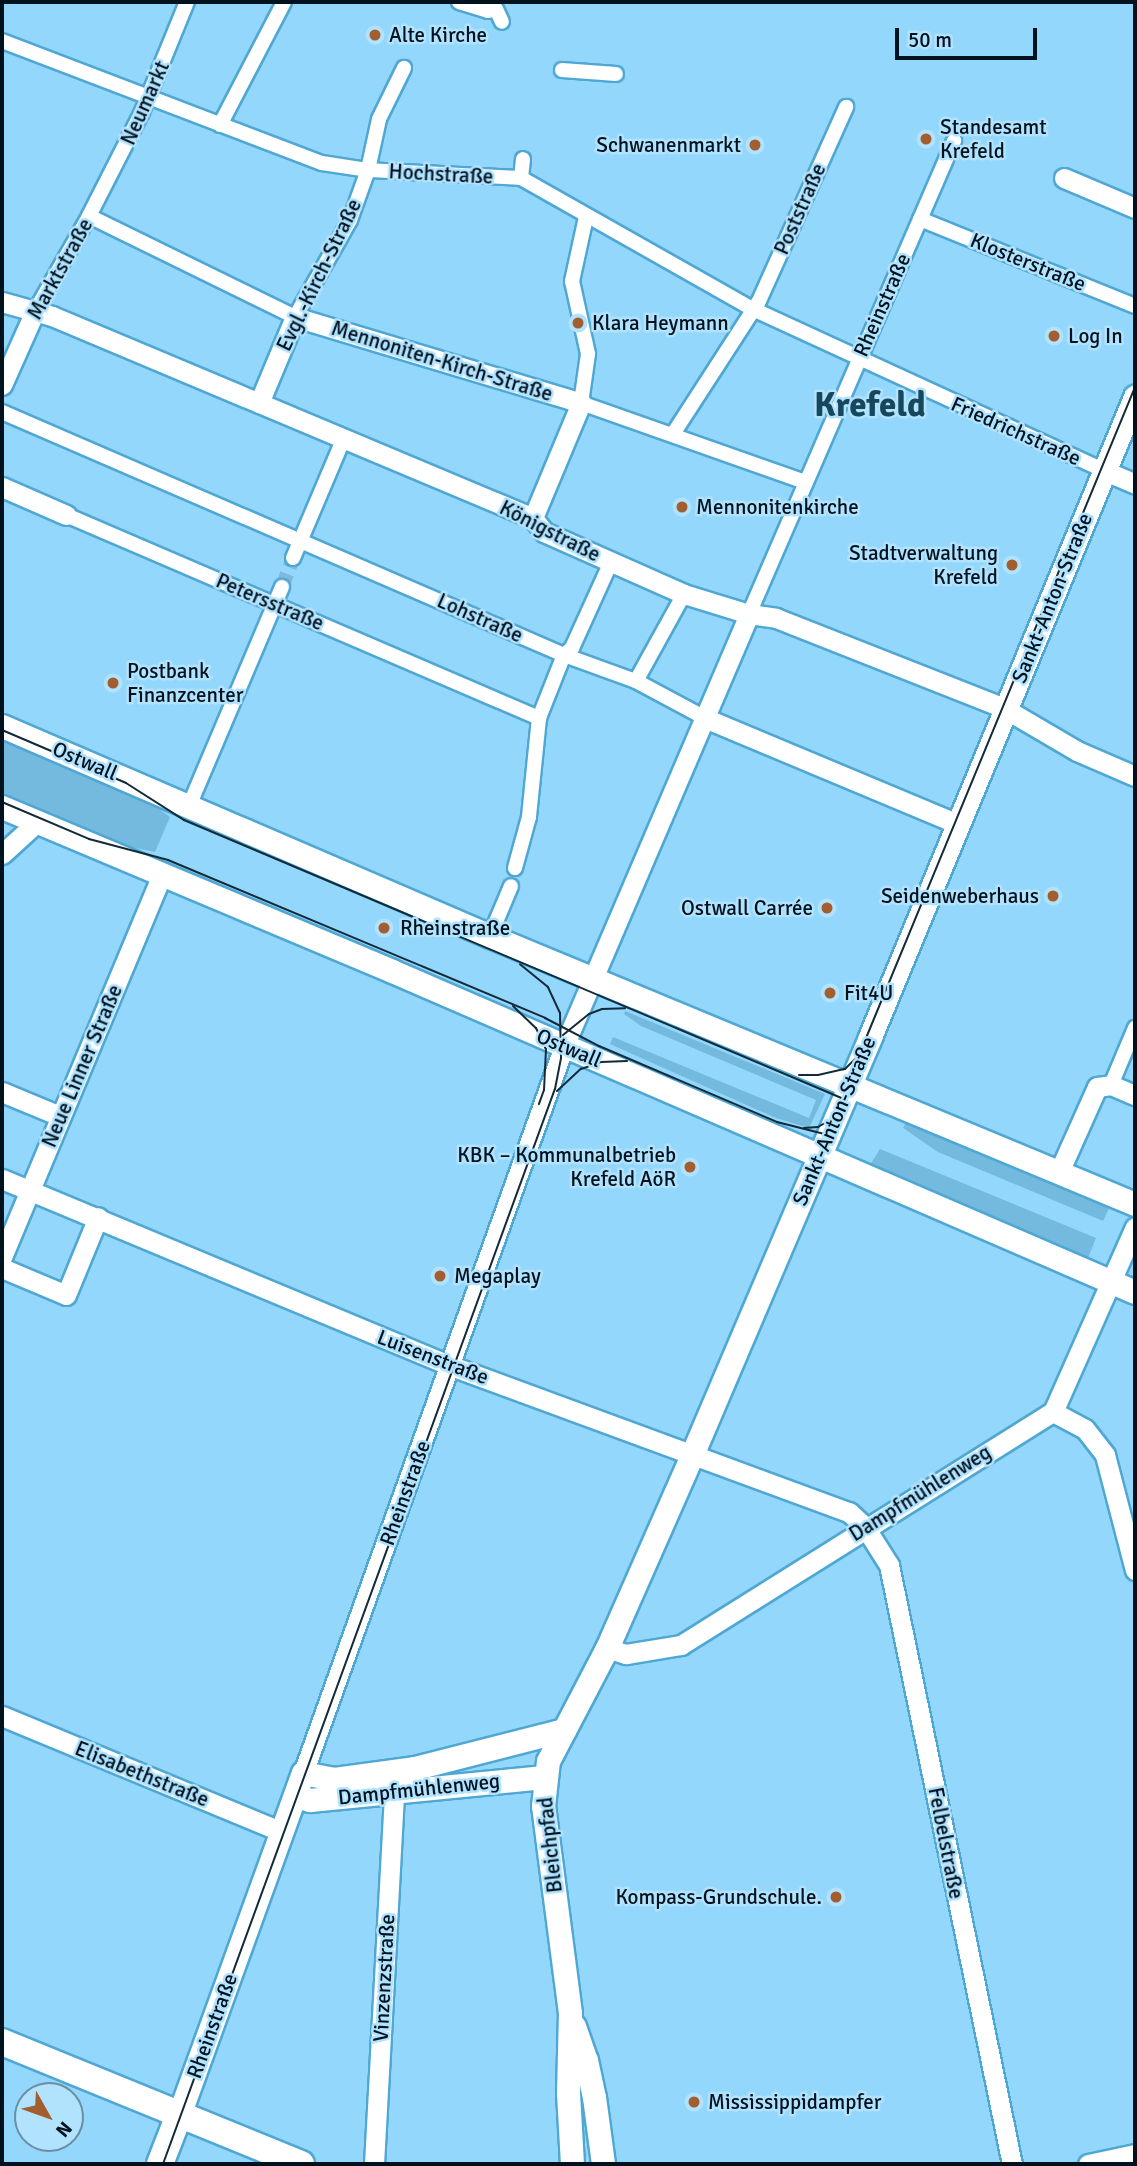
<!DOCTYPE html>
<html>
<head>
<meta charset="utf-8">
<style>
  body { margin:0 }
  #map { position:relative; width:1137px; height:2166px; overflow:hidden; background:#94d7fc; font-family:Signika,sans-serif }
  div>[style] { position:absolute }
  [style*='--x'] { left:calc(var(--x)*1px); top:calc(var(--y)*1px); width:calc(var(--w)*1px); rotate:calc(var(--a)*1deg) }
  .green>* { inset:0; background:#74b9de }
  .pedestrian-tunnel>* { height:14px; margin-top:-7px; transform-origin:0; background:repeating-linear-gradient(90deg,#7eb9db 0 14px,transparent 0 21px) }
  .roads { filter:drop-shadow(2px 0 #4fa7d3) drop-shadow(-2px 0 #4fa7d3) drop-shadow(0 2px #4fa7d3) drop-shadow(0 -2px #4fa7d3) }
  .pedestrian>* { height:14px; margin:-7px; padding:0 7px; transform-origin:7px; border-radius:7px; background:#fff }
  .minor>* { height:19px; margin:-9.5px; padding:0 9.5px; transform-origin:9.5px; border-radius:9.5px; background:#fff }
  .tertiary>* { height:23px; margin:-11.5px; padding:0 11.5px; transform-origin:11.5px; border-radius:11.5px; background:#fff }
  .secondary>* { height:26px; margin:-13px; padding:0 13px; transform-origin:13px; border-radius:13px; background:#fff }
  .tram>* { height:2px; margin:-1px; padding:0 1px; transform-origin:1px; border-radius:1px; background:#122a39 }
  .dots>* { width:19px; height:19px; translate:-50% -50%; box-sizing:border-box; border:4px solid #b1e2fe; border-radius:50% }
  span { translate:-50% -50%; white-space:nowrap; text-align:center; line-height:1.15; -webkit-text-stroke:5px #b1e2fe; paint-order:stroke }
  .poi-label { font-size:21px; color:#00121e }
  .left { translate:0 -50%; text-align:left }
  .right { translate:-100% -50%; text-align:right }
  .street-label { font-size:21px; color:#00121e }
  .town-label { font-size:35px; color:#17475d; font-weight:700 }
  .frame { position:absolute; inset:0; border:4px solid #00121e; pointer-events:none }
  .north { position:absolute; left:14px; top:2082px; width:70px; height:70px; box-sizing:border-box; background:#b1e2fe; border:2px solid #6a8fa4; border-radius:50%; rotate:130deg; font-size:19px; font-weight:700; line-height:28px; text-align:center; color:#00121e }
  .north::after { content:''; display:block; margin:auto; width:24px; height:32px; background:#a25e2f; clip-path:polygon(50% 0,100% 100%,50% 72%,0 100%) }
  .scale { position:absolute; left:895px; top:28px; width:142px; height:32px; box-sizing:border-box; border:4px solid #00121e; border-top:0; padding-left:9px; font-size:21px; line-height:24px; white-space:nowrap; color:#00121e; -webkit-text-stroke:5px #b1e2fe; paint-order:stroke }
</style>
</head>
<body>
<div id="map">
  <div class="green">
    <i style="clip-path:polygon(2px 735px,142px 796px,170px 817px,155px 852px,117px 844px,2px 797px)"></i>
    <i style="clip-path:polygon(625px 1011px,825px 1094px,809px 1128px,776px 1118px,610px 1044px,613px 1037px,809px 1118px,816px 1100px,641px 1026px,624px 1014px)"></i>
    <i style="clip-path:polygon(908px 1118px,1111px 1204px,1103px 1221px,938px 1152px,903px 1128px)"></i>
    <i style="clip-path:polygon(880px 1149px,1096px 1238px,1088px 1258px,870px 1165px)"></i>
  </div>
  <div class="pedestrian-tunnel">
    <i style="--x:282;--y:587;--w:31;--a:-69"></i>
  </div>
  <div class="roads">
    <div class="pedestrian">
      <i style="--x:459;--y:2;--w:30;--a:17"></i>
      <i style="--x:488;--y:11;--w:8;--a:-14"></i>
      <i style="--x:496;--y:9;--w:14;--a:65"></i>
      <i style="--x:2;--y:41;--w:342;--a:20.9"></i>
      <i style="--x:322;--y:163;--w:47;--a:8.7"></i>
      <i style="--x:368;--y:170;--w:153;--a:3"></i>
      <i style="--x:521;--y:178;--w:266;--a:29.5"></i>
      <i style="--x:753;--y:309;--w:387;--a:24.7"></i>
      <i style="--x:562;--y:70;--w:54;--a:4.2"></i>
      <i style="--x:220;--y:125;--w:139;--a:-62.5"></i>
      <i style="--x:521;--y:178;--w:19;--a:-84"></i>
      <i style="--x:89;--y:216;--w:229;--a:26.1"></i>
      <i style="--x:295;--y:317;--w:112;--a:-60.4"></i>
      <i style="--x:350;--y:220;--w:53;--a:-70.2"></i>
      <i style="--x:368;--y:170;--w:52;--a:-77.8"></i>
      <i style="--x:379;--y:119;--w:57;--a:-63.9"></i>
      <i style="--x:586;--y:217;--w:66;--a:102.3"></i>
      <i style="--x:572;--y:281;--w:75;--a:77.6"></i>
      <i style="--x:588;--y:354;--w:49;--a:98.1"></i>
      <i style="--x:581;--y:403;--w:238;--a:19.4"></i>
      <i style="--x:920;--y:219;--w:232;--a:22"></i>
      <i style="--x:34;--y:313;--w:112;--a:-60.4"></i>
      <i style="--x:89;--y:216;--w:117;--a:-63"></i>
      <i style="--x:142;--y:112;--w:119;--a:-67.8"></i>
      <i style="--x:2;--y:412;--w:612;--a:23.38"></i>
      <i style="--x:564;--y:655;--w:77;--a:19.9"></i>
      <i style="--x:636;--y:681;--w:81;--a:28.2"></i>
      <i style="--x:673;--y:434;--w:158;--a:-57.1"></i>
      <i style="--x:759;--y:301;--w:213;--a:-65.8"></i>
      <i style="--x:66;--y:515;--w:515;--a:23.23"></i>
      <i style="--x:539;--y:718;--w:100;--a:95.8"></i>
      <i style="--x:529;--y:817;--w:53;--a:105.4"></i>
      <i style="--x:293;--y:558;--w:130;--a:-67"></i>
      <i style="--x:749;--y:614;--w:516;--a:-66.57"></i>
      <i style="--x:636;--y:681;--w:99;--a:-61.1"></i>
      <i style="--x:539;--y:718;--w:68;--a:-68.4"></i>
      <i style="--x:564;--y:655;--w:11;--a:-41"></i>
      <i style="--x:572;--y:648;--w:94;--a:-65.6"></i>
      <i style="--x:189;--y:806;--w:238;--a:-67"></i>
      <i style="--x:490;--y:936;--w:54;--a:-67.2"></i>
      <i style="--x:1111;--y:1085;--w:62;--a:-67.2"></i>
    </div>
    <div class="minor">
      <i style="--x:1064;--y:178;--w:77;--a:22.9"></i>
      <i style="--x:2;--y:302;--w:52;--a:15.6"></i>
      <i style="--x:52;--y:316;--w:522;--a:22.78"></i>
      <i style="--x:533;--y:518;--w:18;--a:52"></i>
      <i style="--x:544;--y:532;--w:153;--a:23.9"></i>
      <i style="--x:684;--y:594;--w:68;--a:17.1"></i>
      <i style="--x:749;--y:614;--w:27;--a:8"></i>
      <i style="--x:776;--y:618;--w:243;--a:21.5"></i>
      <i style="--x:1002;--y:707;--w:87;--a:30.4"></i>
      <i style="--x:1077;--y:751;--w:63;--a:23.3"></i>
      <i style="--x:2;--y:385;--w:79;--a:-66"></i>
      <i style="--x:259;--y:403;--w:93;--a:-67.3"></i>
      <i style="--x:295;--y:317;--w:299;--a:16.7"></i>
      <i style="--x:581;--y:403;--w:125;--a:112.7"></i>
      <i style="--x:1105;--y:471;--w:33;--a:23"></i>
      <i style="--x:2;--y:487;--w:70;--a:23.6"></i>
      <i style="--x:707;--y:719;--w:272;--a:22.7"></i>
      <i style="--x:2;--y:854;--w:47;--a:-42.4"></i>
      <i style="--x:2;--y:1092;--w:63;--a:22.5"></i>
      <i style="--x:1059;--y:1172;--w:93;--a:-65.9"></i>
      <i style="--x:1097;--y:1087;--w:14;--a:-8"></i>
      <i style="--x:1111;--y:1085;--w:26;--a:23"></i>
      <i style="--x:2;--y:1179;--w:490;--a:22.6"></i>
      <i style="--x:454;--y:1367;--w:421;--a:20.2"></i>
      <i style="--x:849;--y:1512;--w:22;--a:43"></i>
      <i style="--x:865;--y:1527;--w:45;--a:57.7"></i>
      <i style="--x:889;--y:1565;--w:611;--a:78.4"></i>
      <i style="--x:2;--y:1257;--w:415;--a:-67.3"></i>
      <i style="--x:2;--y:1268;--w:69;--a:22.9"></i>
      <i style="--x:66;--y:1295;--w:84;--a:-67.7"></i>
      <i style="--x:1053;--y:1412;--w:36;--a:28"></i>
      <i style="--x:1085;--y:1429;--w:33;--a:52"></i>
      <i style="--x:1105;--y:1455;--w:119;--a:75.4"></i>
      <i style="--x:607;--y:1648;--w:20;--a:18"></i>
      <i style="--x:626;--y:1654;--w:56;--a:-9.3"></i>
      <i style="--x:681;--y:1645;--w:439;--a:-32.1"></i>
      <i style="--x:1053;--y:1412;--w:202;--a:-66.1"></i>
      <i style="--x:2;--y:1716;--w:303;--a:22.5"></i>
      <i style="--x:303;--y:1773;--w:772;--a:-70.25"></i>
      <i style="--x:564;--y:1046;--w:470;--a:-66.8"></i>
      <i style="--x:374;--y:2164;--w:373;--a:-86.9"></i>
      <i style="--x:1088;--y:2164;--w:48;--a:-12"></i>
    </div>
    <div class="tertiary">
      <i style="--x:2;--y:726;--w:531;--a:23.28"></i>
      <i style="--x:490;--y:936;--w:698;--a:22.56"></i>
      <i style="--x:2;--y:807;--w:423;--a:22.8"></i>
      <i style="--x:392;--y:971;--w:809;--a:23.37"></i>
      <i style="--x:295;--y:1796;--w:16;--a:15"></i>
      <i style="--x:310;--y:1800;--w:235;--a:-5.6"></i>
      <i style="--x:574;--y:2026;--w:36;--a:71"></i>
      <i style="--x:586;--y:2060;--w:38;--a:78"></i>
      <i style="--x:594;--y:2097;--w:68;--a:82.3"></i>
      <i style="--x:179;--y:2115;--w:364;--a:-70.1"></i>
      <i style="--x:303;--y:1773;--w:32;--a:11"></i>
      <i style="--x:334;--y:1779;--w:82;--a:-7.7"></i>
      <i style="--x:415;--y:1768;--w:154;--a:-14.3"></i>
      <i style="--x:572;--y:2164;--w:71;--a:-93.2"></i>
      <i style="--x:568;--y:2093;--w:80;--a:-88.6"></i>
      <i style="--x:570;--y:2013;--w:209;--a:-97.4"></i>
      <i style="--x:543;--y:1806;--w:45;--a:-83.7"></i>
      <i style="--x:548;--y:1761;--w:127;--a:-62.4"></i>
      <i style="--x:607;--y:1648;--w:211;--a:-66.2"></i>
      <i style="--x:692;--y:1455;--w:454;--a:-66.9"></i>
      <i style="--x:870;--y:1037;--w:693;--a:-67.51"></i>
    </div>
    <div class="secondary">
      <i style="--x:2;--y:2042;--w:323;--a:22.2"></i>
      <i style="--x:160;--y:2164;--w:53;--a:-68.8"></i>
    </div>
  </div>
  <div class="tram">
    <i style="--x:2;--y:730;--w:135;--a:23.1"></i>
    <i style="--x:126;--y:783;--w:69;--a:32.5"></i>
    <i style="--x:184;--y:820;--w:717;--a:22.92"></i>
    <i style="--x:2;--y:802;--w:95;--a:23"></i>
    <i style="--x:89;--y:839;--w:82;--a:14.9"></i>
    <i style="--x:168;--y:860;--w:409;--a:22.7"></i>
    <i style="--x:545;--y:1018;--w:61;--a:27.4"></i>
    <i style="--x:599;--y:1046;--w:194;--a:23.1"></i>
    <i style="--x:777;--y:1122;--w:53;--a:14.3"></i>
    <i style="--x:513;--y:1006;--w:32;--a:44"></i>
    <i style="--x:536;--y:1028;--w:23;--a:65"></i>
    <i style="--x:546;--y:1049;--w:41;--a:92.8"></i>
    <i style="--x:544;--y:1090;--w:15;--a:110"></i>
    <i style="--x:563;--y:1035;--w:33;--a:-39"></i>
    <i style="--x:589;--y:1014;--w:14;--a:-21"></i>
    <i style="--x:602;--y:1009;--w:23;--a:-2"></i>
    <i style="--x:799;--y:1075;--w:19;--a:0"></i>
    <i style="--x:818;--y:1075;--w:28;--a:-13"></i>
    <i style="--x:845;--y:1069;--w:20;--a:-45"></i>
    <i style="--x:859;--y:1055;--w:723;--a:-67.55"></i>
    <i style="--x:557;--y:1091;--w:33;--a:-43"></i>
    <i style="--x:581;--y:1069;--w:21;--a:-19"></i>
    <i style="--x:601;--y:1062;--w:26;--a:-2"></i>
    <i style="--x:804;--y:1128;--w:14;--a:-4"></i>
    <i style="--x:818;--y:1127;--w:14;--a:-30"></i>
    <i style="--x:830;--y:1120;--w:18;--a:-45"></i>
    <i style="--x:843;--y:1107;--w:63;--a:-65.5"></i>
    <i style="--x:163;--y:2164;--w:1144;--a:-69.97"></i>
    <i style="--x:555;--y:1089;--w:32;--a:-79"></i>
    <i style="--x:561;--y:1058;--w:45;--a:-91.3"></i>
    <i style="--x:560;--y:1013;--w:29;--a:-115"></i>
    <i style="--x:548;--y:987;--w:36;--a:-141"></i>
  </div>
  <div class="dots">
    <i style="left:375px;top:35px;background:#a25e2f"></i>
    <i style="left:926px;top:139px;background:#a25e2f"></i>
    <i style="left:755px;top:145px;background:#a25e2f"></i>
    <i style="left:578px;top:323px;background:#a25e2f"></i>
    <i style="left:1054px;top:336px;background:#a25e2f"></i>
    <i style="left:682px;top:507px;background:#a25e2f"></i>
    <i style="left:1012px;top:565px;background:#a25e2f"></i>
    <i style="left:113px;top:683px;background:#a25e2f"></i>
    <i style="left:1053px;top:896px;background:#a25e2f"></i>
    <i style="left:827px;top:908px;background:#a25e2f"></i>
    <i style="left:384px;top:928px;background:#a25e2f"></i>
    <i style="left:830px;top:993px;background:#a25e2f"></i>
    <i style="left:690px;top:1167px;background:#a25e2f"></i>
    <i style="left:440px;top:1276px;background:#a25e2f"></i>
    <i style="left:836px;top:1897px;background:#a25e2f"></i>
    <i style="left:694px;top:2102px;background:#a25e2f"></i>
  </div>
  <div class="poi-label">
    <span class="left" style="left:389px;top:35px">Alte Kirche</span>
    <span class="left" style="left:940px;top:139px">Standesamt<br>Krefeld</span>
    <span class="right" style="left:741px;top:145px">Schwanenmarkt</span>
    <span class="left" style="left:592px;top:323px">Klara Heymann</span>
    <span class="left" style="left:1068px;top:336px">Log In</span>
    <span class="left" style="left:696px;top:507px">Mennonitenkirche</span>
    <span class="right" style="left:998px;top:565px">Stadtverwaltung<br>Krefeld</span>
    <span class="left" style="left:127px;top:683px">Postbank<br>Finanzcenter</span>
    <span class="right" style="left:1039px;top:896px">Seidenweberhaus</span>
    <span class="right" style="left:813px;top:908px">Ostwall Carrée</span>
    <span class="left" style="left:400px;top:928px">Rheinstraße</span>
    <span class="left" style="left:844px;top:993px">Fit4U</span>
    <span class="right" style="left:676px;top:1167px">KBK – Kommunalbetrieb<br>Krefeld AöR</span>
    <span class="left" style="left:454px;top:1276px">Megaplay</span>
    <span class="right" style="left:822px;top:1897px">Kompass-Grundschule.</span>
    <span class="left" style="left:708px;top:2102px">Mississippidampfer</span>
  </div>
  <div class="street-label">
    <span style="left:145px;top:103px;rotate:-66deg">Neumarkt</span>
    <span style="left:441px;top:174px;rotate:3deg">Hochstraße</span>
    <span style="left:800px;top:209px;rotate:-66deg">Poststraße</span>
    <span style="left:1028px;top:262px;rotate:22deg">Klosterstraße</span>
    <span style="left:60px;top:269px;rotate:-61deg">Marktstraße</span>
    <span style="left:319px;top:275px;rotate:-64deg">Evgl.-Kirch-Straße</span>
    <span style="left:882px;top:305px;rotate:-66deg">Rheinstraße</span>
    <span style="left:442px;top:361px;rotate:17deg">Mennoniten-Kirch-Straße</span>
    <span style="left:1016px;top:431px;rotate:24deg">Friedrichstraße</span>
    <span style="left:550px;top:531px;rotate:27deg">Königstraße</span>
    <span style="left:1052px;top:598px;rotate:-68deg">Sankt-Anton-Straße</span>
    <span style="left:270px;top:602px;rotate:23deg">Petersstraße</span>
    <span style="left:480px;top:618px;rotate:24deg">Lohstraße</span>
    <span style="left:85px;top:761px;rotate:23deg">Ostwall</span>
    <span style="left:569px;top:1048px;rotate:23deg">Ostwall</span>
    <span style="left:82px;top:1066px;rotate:-67deg">Neue Linner Straße</span>
    <span style="left:834px;top:1121px;rotate:-67deg">Sankt-Anton-Straße</span>
    <span style="left:433px;top:1357px;rotate:21deg">Luisenstraße</span>
    <span style="left:405px;top:1493px;rotate:-70deg">Rheinstraße</span>
    <span style="left:920px;top:1493px;rotate:-32deg">Dampfmühlenweg</span>
    <span style="left:142px;top:1774px;rotate:22deg">Elisabethstraße</span>
    <span style="left:419px;top:1789px;rotate:-6deg">Dampfmühlenweg</span>
    <span style="left:946px;top:1843px;rotate:79deg">Felbelstraße</span>
    <span style="left:550px;top:1845px;rotate:-96deg">Bleichpfad</span>
    <span style="left:384px;top:1978px;rotate:-87deg">Vinzenzstraße</span>
    <span style="left:212px;top:2026px;rotate:-70deg">Rheinstraße</span>
  </div>
  <div class="town-label">
    <span style="left:870px;top:405px">Krefeld</span>
  </div>
  <div class="frame"></div>
  <div class="north">N</div>
  <div class="scale">50 m</div>
</div>
</body>
</html>
